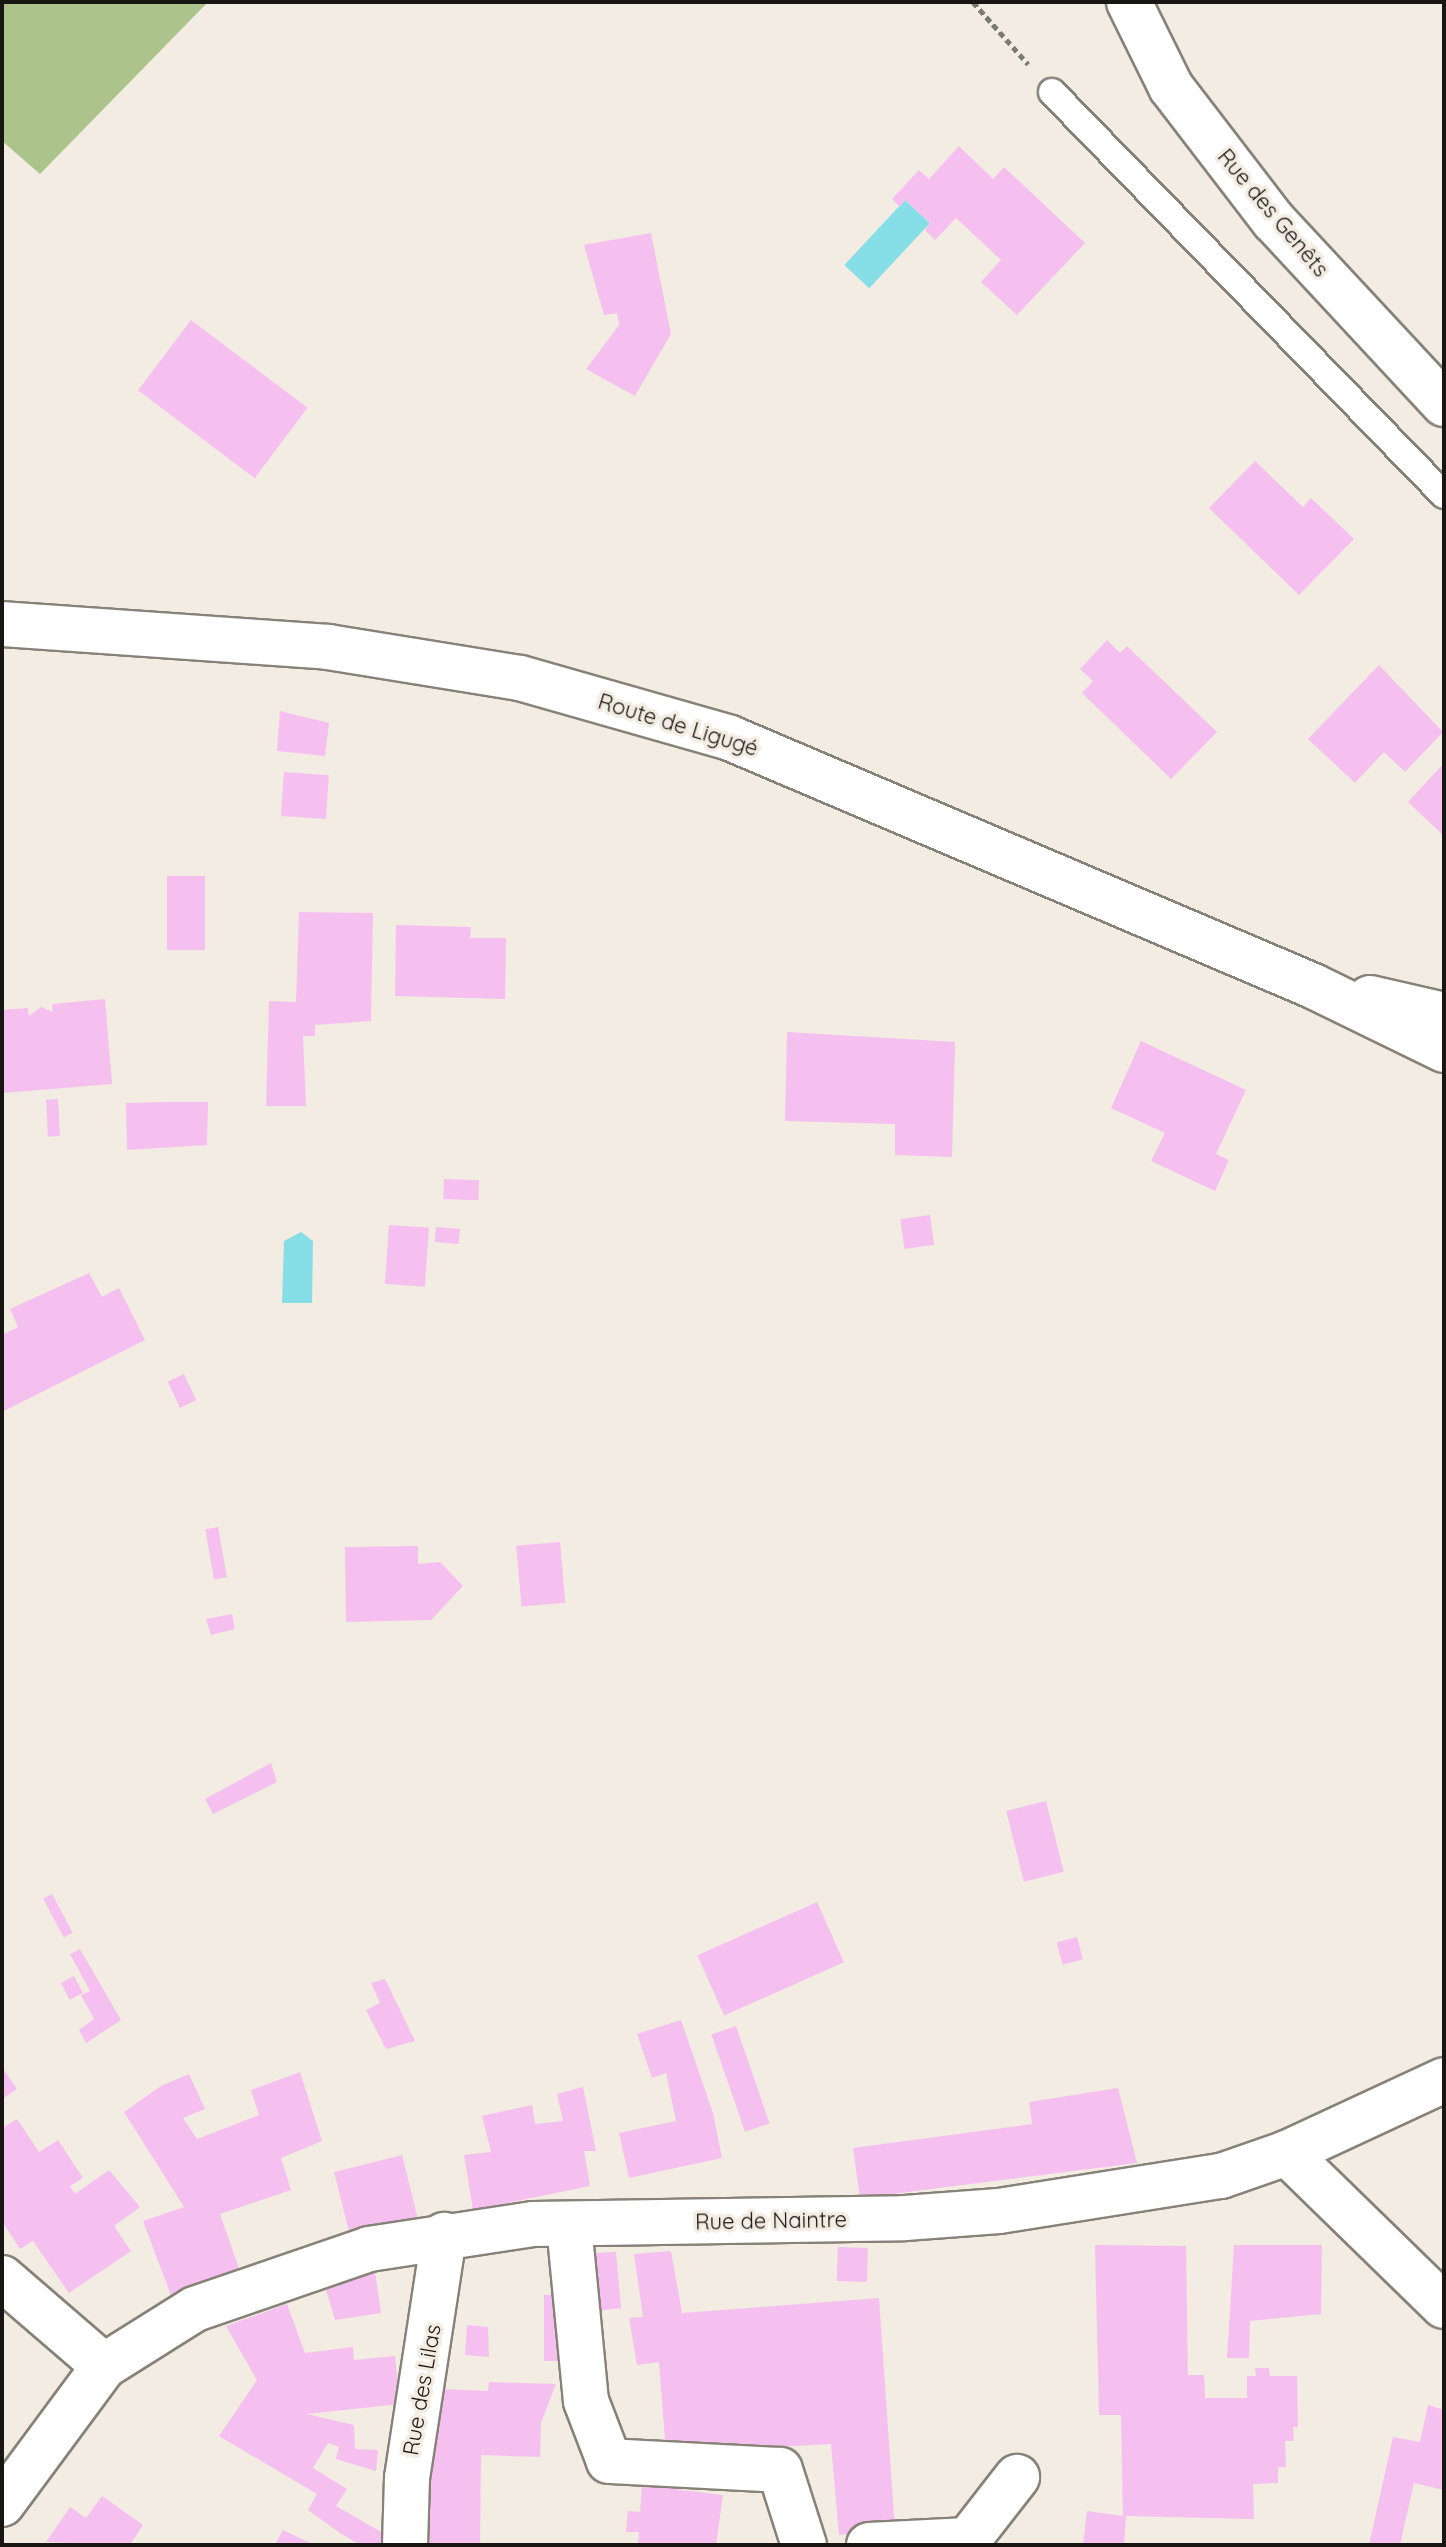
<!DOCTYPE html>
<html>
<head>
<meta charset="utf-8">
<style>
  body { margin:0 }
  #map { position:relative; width:1446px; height:2547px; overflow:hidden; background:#f2ece2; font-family:Quicksand,sans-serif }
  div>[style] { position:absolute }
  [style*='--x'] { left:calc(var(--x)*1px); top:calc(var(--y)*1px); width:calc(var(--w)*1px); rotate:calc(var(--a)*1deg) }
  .green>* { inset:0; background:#acc48b }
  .water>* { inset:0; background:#86dee7; transform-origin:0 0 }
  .building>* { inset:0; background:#f5c0ef; transform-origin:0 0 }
  .path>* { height:5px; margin-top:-2.5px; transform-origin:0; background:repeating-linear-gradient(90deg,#7d7973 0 6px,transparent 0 10px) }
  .roads { filter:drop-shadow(2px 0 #878278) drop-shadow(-2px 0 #878278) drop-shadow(0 2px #878278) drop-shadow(0 -2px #878278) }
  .service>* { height:26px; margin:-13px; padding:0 13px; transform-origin:13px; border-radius:13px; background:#fff }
  .minor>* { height:44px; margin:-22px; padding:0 22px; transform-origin:22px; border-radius:22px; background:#fff }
  .tertiary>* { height:44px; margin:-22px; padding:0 22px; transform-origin:22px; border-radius:22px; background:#fff }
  span { translate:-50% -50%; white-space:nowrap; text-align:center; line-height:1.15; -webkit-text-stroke:7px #f2ece2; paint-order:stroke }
  .street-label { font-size:22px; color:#181613 }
  .frame { position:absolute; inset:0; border:4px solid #181613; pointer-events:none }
</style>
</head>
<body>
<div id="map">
  <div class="green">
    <i style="clip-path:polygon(2px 2px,208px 2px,40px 174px,2px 141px)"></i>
  </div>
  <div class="water">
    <i style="left:905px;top:200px;width:34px;height:89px;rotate:43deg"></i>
    <i style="clip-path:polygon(301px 1232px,313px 1241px,312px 1303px,282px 1303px,284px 1241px)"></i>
  </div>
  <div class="building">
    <i style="clip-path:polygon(959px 146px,993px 179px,1004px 167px,1085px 243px,1017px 315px,981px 282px,1001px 260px,956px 218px,935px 240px,925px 230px,930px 223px,905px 200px,900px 207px,892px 199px,919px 170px,929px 179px)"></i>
    <i style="clip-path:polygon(651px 233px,671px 334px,635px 396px,586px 369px,619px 325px,617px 313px,604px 315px,584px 245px)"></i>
    <i style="left:191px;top:320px;width:146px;height:88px;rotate:37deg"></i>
    <i style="clip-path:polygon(1255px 461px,1303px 507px,1311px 498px,1354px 539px,1299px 595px,1209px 508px)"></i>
    <i style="clip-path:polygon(1107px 640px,1120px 653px,1127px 646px,1217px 732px,1171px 779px,1082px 693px,1093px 681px,1080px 669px)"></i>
    <i style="clip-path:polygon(1379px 665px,1443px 732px,1405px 772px,1384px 752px,1355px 783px,1308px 739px)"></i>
    <i style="clip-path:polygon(280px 711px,329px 723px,325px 756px,277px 751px)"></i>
    <i style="clip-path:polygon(1444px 763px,1444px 836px,1408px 802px)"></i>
    <i style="left:284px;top:772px;width:45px;height:44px;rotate:4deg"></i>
    <i style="left:167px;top:876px;width:38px;height:74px"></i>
    <i style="clip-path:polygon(299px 912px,373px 913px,371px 1021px,315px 1025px,315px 1036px,303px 1036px,306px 1106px,266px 1106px,269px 1001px,296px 1002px)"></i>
    <i style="clip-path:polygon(396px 925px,471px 927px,470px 938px,506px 938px,505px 999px,395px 996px)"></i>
    <i style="clip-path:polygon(105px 999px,112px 1084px,3px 1093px,2px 1010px,28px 1008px,29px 1016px,41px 1007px,53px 1012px,52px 1004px)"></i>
    <i style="clip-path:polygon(787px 1032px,955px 1042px,952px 1157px,895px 1155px,895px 1124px,785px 1121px)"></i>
    <i style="clip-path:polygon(1141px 1041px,1246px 1090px,1216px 1154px,1229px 1160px,1215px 1191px,1151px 1161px,1165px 1133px,1111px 1108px)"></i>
    <i style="left:58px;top:1099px;width:37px;height:12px;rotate:87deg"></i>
    <i style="clip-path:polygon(166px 1102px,208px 1102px,207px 1145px,127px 1150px,126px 1103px)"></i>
    <i style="left:444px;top:1179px;width:35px;height:20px;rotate:2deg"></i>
    <i style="left:930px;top:1215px;width:30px;height:30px;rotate:82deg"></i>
    <i style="left:389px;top:1225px;width:40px;height:59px;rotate:4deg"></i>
    <i style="left:436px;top:1227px;width:24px;height:15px;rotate:5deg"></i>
    <i style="clip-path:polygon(89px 1273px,102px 1297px,119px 1288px,145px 1340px,2px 1412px,2px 1335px,18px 1327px,10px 1309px)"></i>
    <i style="left:184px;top:1374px;width:29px;height:18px;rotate:65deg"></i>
    <i style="left:218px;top:1527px;width:51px;height:13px;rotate:80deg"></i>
    <i style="left:560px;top:1542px;width:61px;height:44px;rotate:85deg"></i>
    <i style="clip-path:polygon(418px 1546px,418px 1564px,440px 1562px,463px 1586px,431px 1620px,346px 1622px,345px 1547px)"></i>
    <i style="clip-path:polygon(232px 1614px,235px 1629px,211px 1635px,206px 1619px)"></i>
    <i style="clip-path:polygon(271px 1763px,277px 1782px,213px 1814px,205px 1799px)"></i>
    <i style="left:1046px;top:1801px;width:73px;height:41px;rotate:76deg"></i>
    <i style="left:52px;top:1894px;width:44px;height:10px;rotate:62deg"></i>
    <i style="left:817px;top:1902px;width:66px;height:131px;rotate:66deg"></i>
    <i style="left:1077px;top:1937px;width:23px;height:21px;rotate:75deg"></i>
    <i style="clip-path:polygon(80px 1949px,121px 2020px,86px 2043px,79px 2030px,94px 2019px,81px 1995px,90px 1991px,70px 1954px)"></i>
    <i style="left:74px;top:1976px;width:19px;height:15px;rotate:62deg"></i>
    <i style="clip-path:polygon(385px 1979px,415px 2041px,386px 2049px,366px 2010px,380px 2003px,371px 1983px)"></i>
    <i style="clip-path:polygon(681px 2020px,713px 2113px,722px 2158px,629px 2178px,619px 2133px,676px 2121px,666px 2073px,652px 2078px,637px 2034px)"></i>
    <i style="left:736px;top:2026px;width:103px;height:26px;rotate:71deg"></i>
    <i style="clip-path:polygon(2px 2067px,17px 2089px,2px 2099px)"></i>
    <i style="clip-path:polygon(300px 2072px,322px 2141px,281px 2158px,291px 2190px,220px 2214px,242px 2277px,173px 2301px,143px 2221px,184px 2207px,124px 2112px,161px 2086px,189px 2074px,205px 2109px,183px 2118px,197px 2139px,259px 2115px,251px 2090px)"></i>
    <i style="clip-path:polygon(583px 2087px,596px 2151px,584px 2151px,590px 2186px,473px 2210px,464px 2155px,491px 2152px,482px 2116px,532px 2105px,535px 2124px,563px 2121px,557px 2094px)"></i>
    <i style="clip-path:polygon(1118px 2088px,1137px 2163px,860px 2198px,853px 2148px,1032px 2124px,1029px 2102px)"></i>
    <i style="clip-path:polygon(17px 2119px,39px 2152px,58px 2140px,83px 2178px,70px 2186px,75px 2194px,109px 2170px,140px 2207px,114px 2226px,131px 2251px,69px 2293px,33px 2241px,20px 2249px,2px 2221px,2px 2128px)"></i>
    <i style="left:402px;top:2155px;width:70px;height:70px;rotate:76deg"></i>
    <i style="clip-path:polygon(1095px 2245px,1186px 2246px,1188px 2375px,1204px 2375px,1205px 2398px,1247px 2398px,1247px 2376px,1256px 2376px,1255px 2368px,1269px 2368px,1270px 2376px,1297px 2376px,1298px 2427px,1293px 2427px,1294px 2441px,1285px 2441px,1286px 2467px,1278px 2467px,1278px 2483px,1253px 2484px,1254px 2519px,1126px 2516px,1124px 2545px,1083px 2545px,1087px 2511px,1123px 2516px,1121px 2415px,1099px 2415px)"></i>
    <i style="clip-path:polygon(1234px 2245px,1322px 2245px,1321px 2314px,1250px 2321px,1249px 2358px,1227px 2358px)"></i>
    <i style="left:838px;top:2247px;width:30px;height:34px;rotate:2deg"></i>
    <i style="clip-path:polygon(671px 2251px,682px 2313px,879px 2298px,895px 2530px,839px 2535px,831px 2444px,666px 2453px,659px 2362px,637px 2365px,629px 2318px,643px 2317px,634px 2254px)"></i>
    <i style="clip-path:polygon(616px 2252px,621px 2308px,589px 2312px,584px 2263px,594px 2253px)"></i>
    <i style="clip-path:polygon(375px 2271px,381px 2313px,335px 2320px,326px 2290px)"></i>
    <i style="left:544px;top:2295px;width:19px;height:66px"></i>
    <i style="clip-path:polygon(287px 2304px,305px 2353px,353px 2347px,354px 2360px,395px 2356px,400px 2404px,307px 2414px,354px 2425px,355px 2449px,378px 2450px,376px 2471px,336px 2459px,339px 2447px,328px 2443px,313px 2468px,347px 2489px,336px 2506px,383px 2533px,382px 2545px,360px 2545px,340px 2533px,308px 2510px,317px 2494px,219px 2436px,257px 2380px,226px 2326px)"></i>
    <i style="clip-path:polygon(467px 2325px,488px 2327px,489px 2357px,465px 2355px)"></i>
    <i style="clip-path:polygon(489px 2382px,556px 2384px,541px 2423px,540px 2457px,481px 2455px,480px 2545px,423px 2545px,428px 2452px,441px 2389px,488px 2391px)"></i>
    <i style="clip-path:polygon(1428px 2405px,1444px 2410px,1444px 2490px,1414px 2483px,1400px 2545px,1369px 2545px,1393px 2437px,1420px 2442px)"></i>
    <i style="clip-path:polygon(642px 2485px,723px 2495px,716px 2545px,638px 2545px,639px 2532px,626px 2532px,628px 2511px,640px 2512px)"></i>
    <i style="clip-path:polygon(102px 2496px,143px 2525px,130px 2545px,46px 2542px,70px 2507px,86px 2518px)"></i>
    <i style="clip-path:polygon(283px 2530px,314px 2545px,275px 2545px)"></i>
  </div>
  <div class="path">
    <i style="--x:973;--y:2;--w:83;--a:48.4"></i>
  </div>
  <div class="roads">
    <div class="service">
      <i style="--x:1052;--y:92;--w:562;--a:45.79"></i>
    </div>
    <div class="minor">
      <i style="--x:1129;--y:2;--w:95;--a:63.7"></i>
      <i style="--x:1171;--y:87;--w:169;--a:52.5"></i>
      <i style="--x:1274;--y:221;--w:250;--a:47.1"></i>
      <i style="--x:1287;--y:2153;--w:219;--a:44.3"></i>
      <i style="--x:569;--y:2225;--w:177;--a:84.5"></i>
      <i style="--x:586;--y:2401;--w:64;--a:69"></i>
      <i style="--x:609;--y:2461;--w:171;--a:3"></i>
      <i style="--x:780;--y:2470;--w:79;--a:72.3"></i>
      <i style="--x:2;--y:2278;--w:135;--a:40.8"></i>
      <i style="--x:2;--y:2504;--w:172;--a:-53.5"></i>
      <i style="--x:104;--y:2366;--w:107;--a:-32.1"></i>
      <i style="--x:195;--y:2309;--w:184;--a:-19"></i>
      <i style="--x:369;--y:2249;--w:166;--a:-8.7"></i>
      <i style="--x:533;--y:2224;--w:372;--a:-0.9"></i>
      <i style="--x:905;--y:2218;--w:94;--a:-4.3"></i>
      <i style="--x:999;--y:2211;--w:225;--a:-9"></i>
      <i style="--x:1221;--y:2176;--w:70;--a:-19.2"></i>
      <i style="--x:1287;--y:2153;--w:173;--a:-24.9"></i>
      <i style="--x:405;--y:2545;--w:67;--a:-88.3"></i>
      <i style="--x:407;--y:2478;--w:246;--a:-81.3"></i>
      <i style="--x:869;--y:2545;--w:99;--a:-2.9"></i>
      <i style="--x:968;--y:2540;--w:80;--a:-52.1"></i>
    </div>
    <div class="tertiary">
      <i style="--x:2;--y:624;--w:327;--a:4"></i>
      <i style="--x:328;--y:647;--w:194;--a:9.2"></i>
      <i style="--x:520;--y:678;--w:218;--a:15.9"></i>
      <i style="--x:730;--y:738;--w:634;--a:23.04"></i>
      <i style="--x:1313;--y:986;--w:146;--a:26"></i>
      <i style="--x:1370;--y:998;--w:76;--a:12.9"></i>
    </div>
  </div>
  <div class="street-label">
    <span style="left:1273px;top:213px;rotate:50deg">Rue des Genêts</span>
    <span style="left:678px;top:725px;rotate:17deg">Route de Ligugé</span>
    <span style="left:771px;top:2221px;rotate:-1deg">Rue de Naintre</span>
    <span style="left:422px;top:2390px;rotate:-80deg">Rue des Lilas</span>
  </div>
  <div class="frame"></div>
</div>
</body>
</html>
